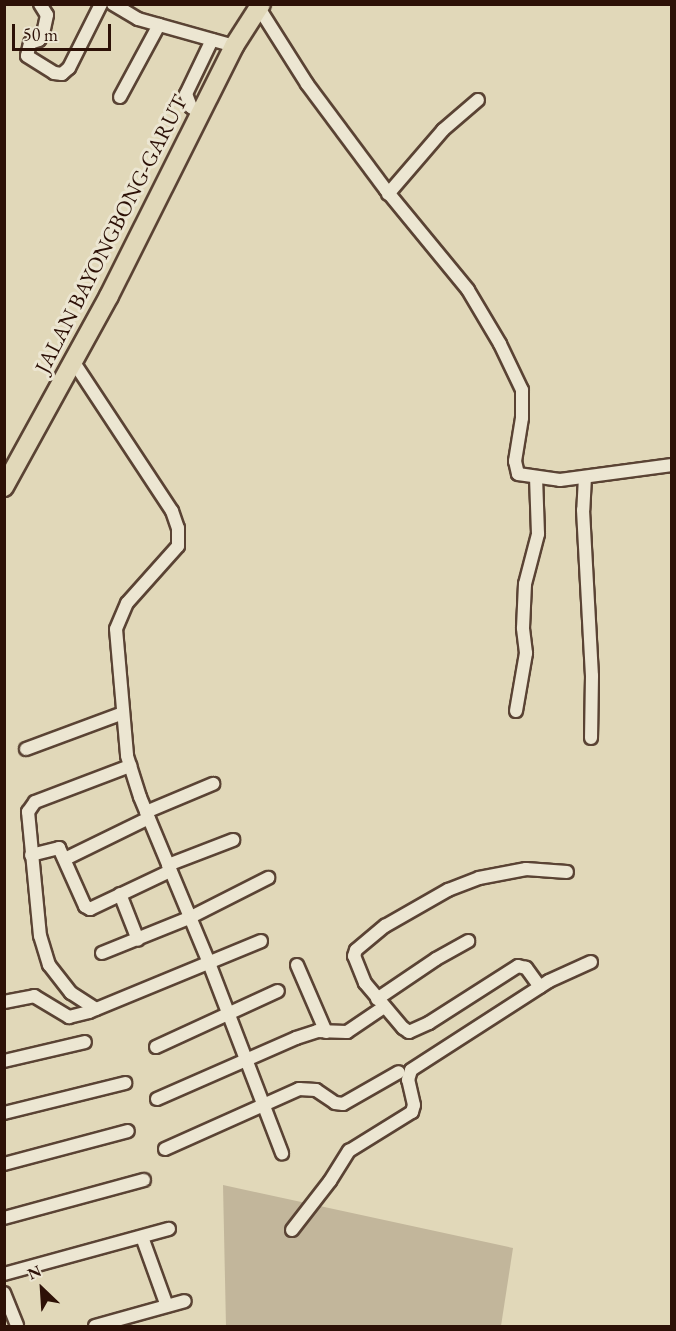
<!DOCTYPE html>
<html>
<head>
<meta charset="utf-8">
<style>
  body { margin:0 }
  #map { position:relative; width:676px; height:1331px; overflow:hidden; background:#e1d8b9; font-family:"EB Garamond",serif }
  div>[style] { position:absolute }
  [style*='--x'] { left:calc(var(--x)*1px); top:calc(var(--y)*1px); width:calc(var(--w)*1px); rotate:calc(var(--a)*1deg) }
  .green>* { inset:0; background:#c2b69b }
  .roads { filter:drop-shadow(2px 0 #5a4334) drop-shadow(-2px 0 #5a4334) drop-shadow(0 2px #5a4334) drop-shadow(0 -2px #5a4334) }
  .street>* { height:12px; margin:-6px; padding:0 6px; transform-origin:6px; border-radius:6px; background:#ece6d2 }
  .primary>* { height:18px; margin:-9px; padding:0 9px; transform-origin:9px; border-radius:9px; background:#e1d8b9 }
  span { translate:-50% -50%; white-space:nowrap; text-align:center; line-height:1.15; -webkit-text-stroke:6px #ece6d2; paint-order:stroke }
  .street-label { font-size:22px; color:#2d1107 }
  .frame { position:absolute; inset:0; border:6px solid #2d1107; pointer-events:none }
  .north { position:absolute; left:12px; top:1259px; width:60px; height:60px; -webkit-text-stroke:4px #ece6d2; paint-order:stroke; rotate:335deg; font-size:16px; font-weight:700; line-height:24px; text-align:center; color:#2d1107 }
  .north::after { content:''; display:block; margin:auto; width:21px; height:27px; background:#2d1107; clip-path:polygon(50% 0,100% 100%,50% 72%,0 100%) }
  .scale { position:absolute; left:12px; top:24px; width:99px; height:27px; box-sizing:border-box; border:3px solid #2d1107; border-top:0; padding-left:8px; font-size:18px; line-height:21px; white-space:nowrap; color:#2d1107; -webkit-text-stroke:4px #ece6d2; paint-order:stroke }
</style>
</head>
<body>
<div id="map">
  <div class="green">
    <i style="clip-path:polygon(223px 1185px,513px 1248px,501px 1326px,226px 1326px)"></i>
  </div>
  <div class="roads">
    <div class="street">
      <i style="--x:40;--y:4;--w:13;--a:58"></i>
      <i style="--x:47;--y:15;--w:19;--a:102"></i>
      <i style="--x:43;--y:34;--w:7;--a:124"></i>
      <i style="--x:39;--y:40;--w:9;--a:162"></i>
      <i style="--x:30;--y:43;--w:13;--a:103"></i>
      <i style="--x:27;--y:56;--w:32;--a:32"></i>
      <i style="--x:54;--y:73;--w:8;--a:7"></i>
      <i style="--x:62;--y:74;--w:9;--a:-41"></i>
      <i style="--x:69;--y:68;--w:72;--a:-63.4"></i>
      <i style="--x:113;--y:4;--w:29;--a:31"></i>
      <i style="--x:138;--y:19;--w:100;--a:15.7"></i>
      <i style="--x:259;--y:8;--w:90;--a:57.7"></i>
      <i style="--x:307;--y:84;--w:132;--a:53.3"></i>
      <i style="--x:386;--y:190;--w:129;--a:50.6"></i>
      <i style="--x:468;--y:290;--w:63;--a:59.3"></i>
      <i style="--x:500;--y:344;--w:51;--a:64.4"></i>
      <i style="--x:522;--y:390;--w:28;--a:90"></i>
      <i style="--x:522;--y:418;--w:44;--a:99.2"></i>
      <i style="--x:515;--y:461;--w:13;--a:77"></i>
      <i style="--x:518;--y:474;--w:42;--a:8.1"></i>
      <i style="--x:560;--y:480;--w:113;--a:-7.6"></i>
      <i style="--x:120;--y:97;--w:82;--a:-61.6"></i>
      <i style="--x:201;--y:114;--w:12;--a:-145"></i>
      <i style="--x:191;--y:107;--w:14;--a:-111"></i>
      <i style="--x:186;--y:94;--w:60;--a:-64.3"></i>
      <i style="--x:388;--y:194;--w:84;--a:-49.3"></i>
      <i style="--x:443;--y:130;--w:46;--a:-40.6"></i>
      <i style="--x:73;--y:361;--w:180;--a:56.6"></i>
      <i style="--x:172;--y:511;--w:18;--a:71"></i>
      <i style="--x:178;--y:528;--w:18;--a:90"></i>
      <i style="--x:178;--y:546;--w:76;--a:131.8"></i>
      <i style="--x:127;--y:603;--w:28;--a:113"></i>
      <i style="--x:116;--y:629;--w:127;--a:85"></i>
      <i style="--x:127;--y:756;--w:43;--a:72.4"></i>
      <i style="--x:140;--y:797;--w:180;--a:67.4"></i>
      <i style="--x:209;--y:963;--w:204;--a:69"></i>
      <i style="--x:585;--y:477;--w:33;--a:93"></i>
      <i style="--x:583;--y:510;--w:166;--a:86.9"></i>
      <i style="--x:592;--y:676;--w:62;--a:90.9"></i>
      <i style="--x:516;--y:711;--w:59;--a:-80.2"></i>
      <i style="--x:526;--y:653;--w:25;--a:-97"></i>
      <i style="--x:523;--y:628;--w:44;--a:-87.4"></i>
      <i style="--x:525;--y:584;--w:52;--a:-75.4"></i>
      <i style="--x:538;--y:534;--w:56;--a:-92"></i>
      <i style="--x:26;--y:749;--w:103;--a:-20.4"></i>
      <i style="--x:146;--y:812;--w:73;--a:-22.7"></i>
      <i style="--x:31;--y:855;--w:29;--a:-14"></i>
      <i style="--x:59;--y:848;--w:64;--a:65.9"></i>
      <i style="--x:85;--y:906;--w:6;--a:31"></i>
      <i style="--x:90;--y:909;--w:89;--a:-25.4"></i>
      <i style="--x:65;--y:859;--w:93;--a:-26"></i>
      <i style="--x:168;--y:865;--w:70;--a:-21"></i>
      <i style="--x:120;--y:894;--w:49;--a:68.6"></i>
      <i style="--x:102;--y:953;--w:94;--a:-21.9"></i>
      <i style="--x:189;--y:918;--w:89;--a:-26.9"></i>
      <i style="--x:297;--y:965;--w:73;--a:66.6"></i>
      <i style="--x:540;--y:987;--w:24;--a:-126"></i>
      <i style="--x:526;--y:968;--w:8;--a:-166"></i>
      <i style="--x:518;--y:966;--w:106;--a:147.4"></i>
      <i style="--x:429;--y:1023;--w:22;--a:156"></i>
      <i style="--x:409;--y:1032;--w:7;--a:-146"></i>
      <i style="--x:403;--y:1028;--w:59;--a:-130.2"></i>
      <i style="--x:365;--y:983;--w:29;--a:-112"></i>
      <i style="--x:354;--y:956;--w:6;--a:-72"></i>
      <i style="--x:356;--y:950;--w:38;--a:-40"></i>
      <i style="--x:385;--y:926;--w:73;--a:-29.7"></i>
      <i style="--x:448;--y:890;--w:33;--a:-21"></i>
      <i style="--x:479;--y:878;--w:48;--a:-10.8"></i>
      <i style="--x:526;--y:869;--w:41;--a:4.2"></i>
      <i style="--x:377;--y:999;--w:71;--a:-34.1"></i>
      <i style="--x:436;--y:959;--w:37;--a:-29"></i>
      <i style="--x:4;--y:1002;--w:31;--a:-11"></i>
      <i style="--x:34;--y:996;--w:41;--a:31"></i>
      <i style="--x:69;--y:1017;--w:21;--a:-14"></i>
      <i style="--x:89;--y:1012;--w:186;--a:-22.4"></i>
      <i style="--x:96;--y:1009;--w:30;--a:-147"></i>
      <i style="--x:71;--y:993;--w:36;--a:-128"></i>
      <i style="--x:49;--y:965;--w:30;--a:-107"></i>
      <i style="--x:40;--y:936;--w:125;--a:-95.5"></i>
      <i style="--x:28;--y:812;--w:12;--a:-55"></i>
      <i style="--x:35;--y:802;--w:102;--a:-20.8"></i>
      <i style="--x:156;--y:1047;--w:134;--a:-24.7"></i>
      <i style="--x:4;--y:1061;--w:83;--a:-13.2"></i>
      <i style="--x:157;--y:1099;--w:152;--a:-23.7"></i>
      <i style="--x:296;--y:1038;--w:22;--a:-18"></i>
      <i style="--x:317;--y:1031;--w:30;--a:2"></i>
      <i style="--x:347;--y:1032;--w:45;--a:-34"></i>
      <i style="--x:4;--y:1113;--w:125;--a:-13.9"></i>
      <i style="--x:165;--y:1149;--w:147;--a:-24.1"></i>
      <i style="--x:299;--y:1089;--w:17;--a:3"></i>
      <i style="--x:316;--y:1090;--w:23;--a:34"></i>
      <i style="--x:335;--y:1103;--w:8;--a:7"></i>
      <i style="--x:343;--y:1104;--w:64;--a:-29.7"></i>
      <i style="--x:4;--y:1164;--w:128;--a:-14.9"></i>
      <i style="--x:4;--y:1218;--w:145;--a:-15.2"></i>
      <i style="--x:292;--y:1230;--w:62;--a:-52.2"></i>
      <i style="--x:330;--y:1181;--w:36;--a:-58"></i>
      <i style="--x:349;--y:1151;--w:74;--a:-31.8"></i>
      <i style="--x:412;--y:1112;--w:7;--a:-74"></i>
      <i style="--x:414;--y:1105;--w:26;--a:-103"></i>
      <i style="--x:408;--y:1080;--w:10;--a:-73"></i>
      <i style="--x:411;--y:1070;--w:164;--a:-32.8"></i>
      <i style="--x:549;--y:981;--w:46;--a:-24.3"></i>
      <i style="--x:142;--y:1237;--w:73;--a:70.1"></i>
      <i style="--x:4;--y:1274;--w:171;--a:-15.3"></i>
      <i style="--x:4;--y:1293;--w:35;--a:68"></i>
      <i style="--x:95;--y:1326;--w:93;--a:-15.5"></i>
    </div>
    <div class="primary">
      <i style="--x:4;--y:487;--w:218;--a:-61.2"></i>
      <i style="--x:109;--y:296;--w:280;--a:-63.4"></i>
      <i style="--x:234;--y:46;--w:50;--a:-57.3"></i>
    </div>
  </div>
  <div class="street-label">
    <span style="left:111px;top:234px;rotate:-63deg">JALAN BAYONGBONG-GARUT</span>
  </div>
  <div class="frame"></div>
  <div class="north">N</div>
  <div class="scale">50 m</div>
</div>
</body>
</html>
